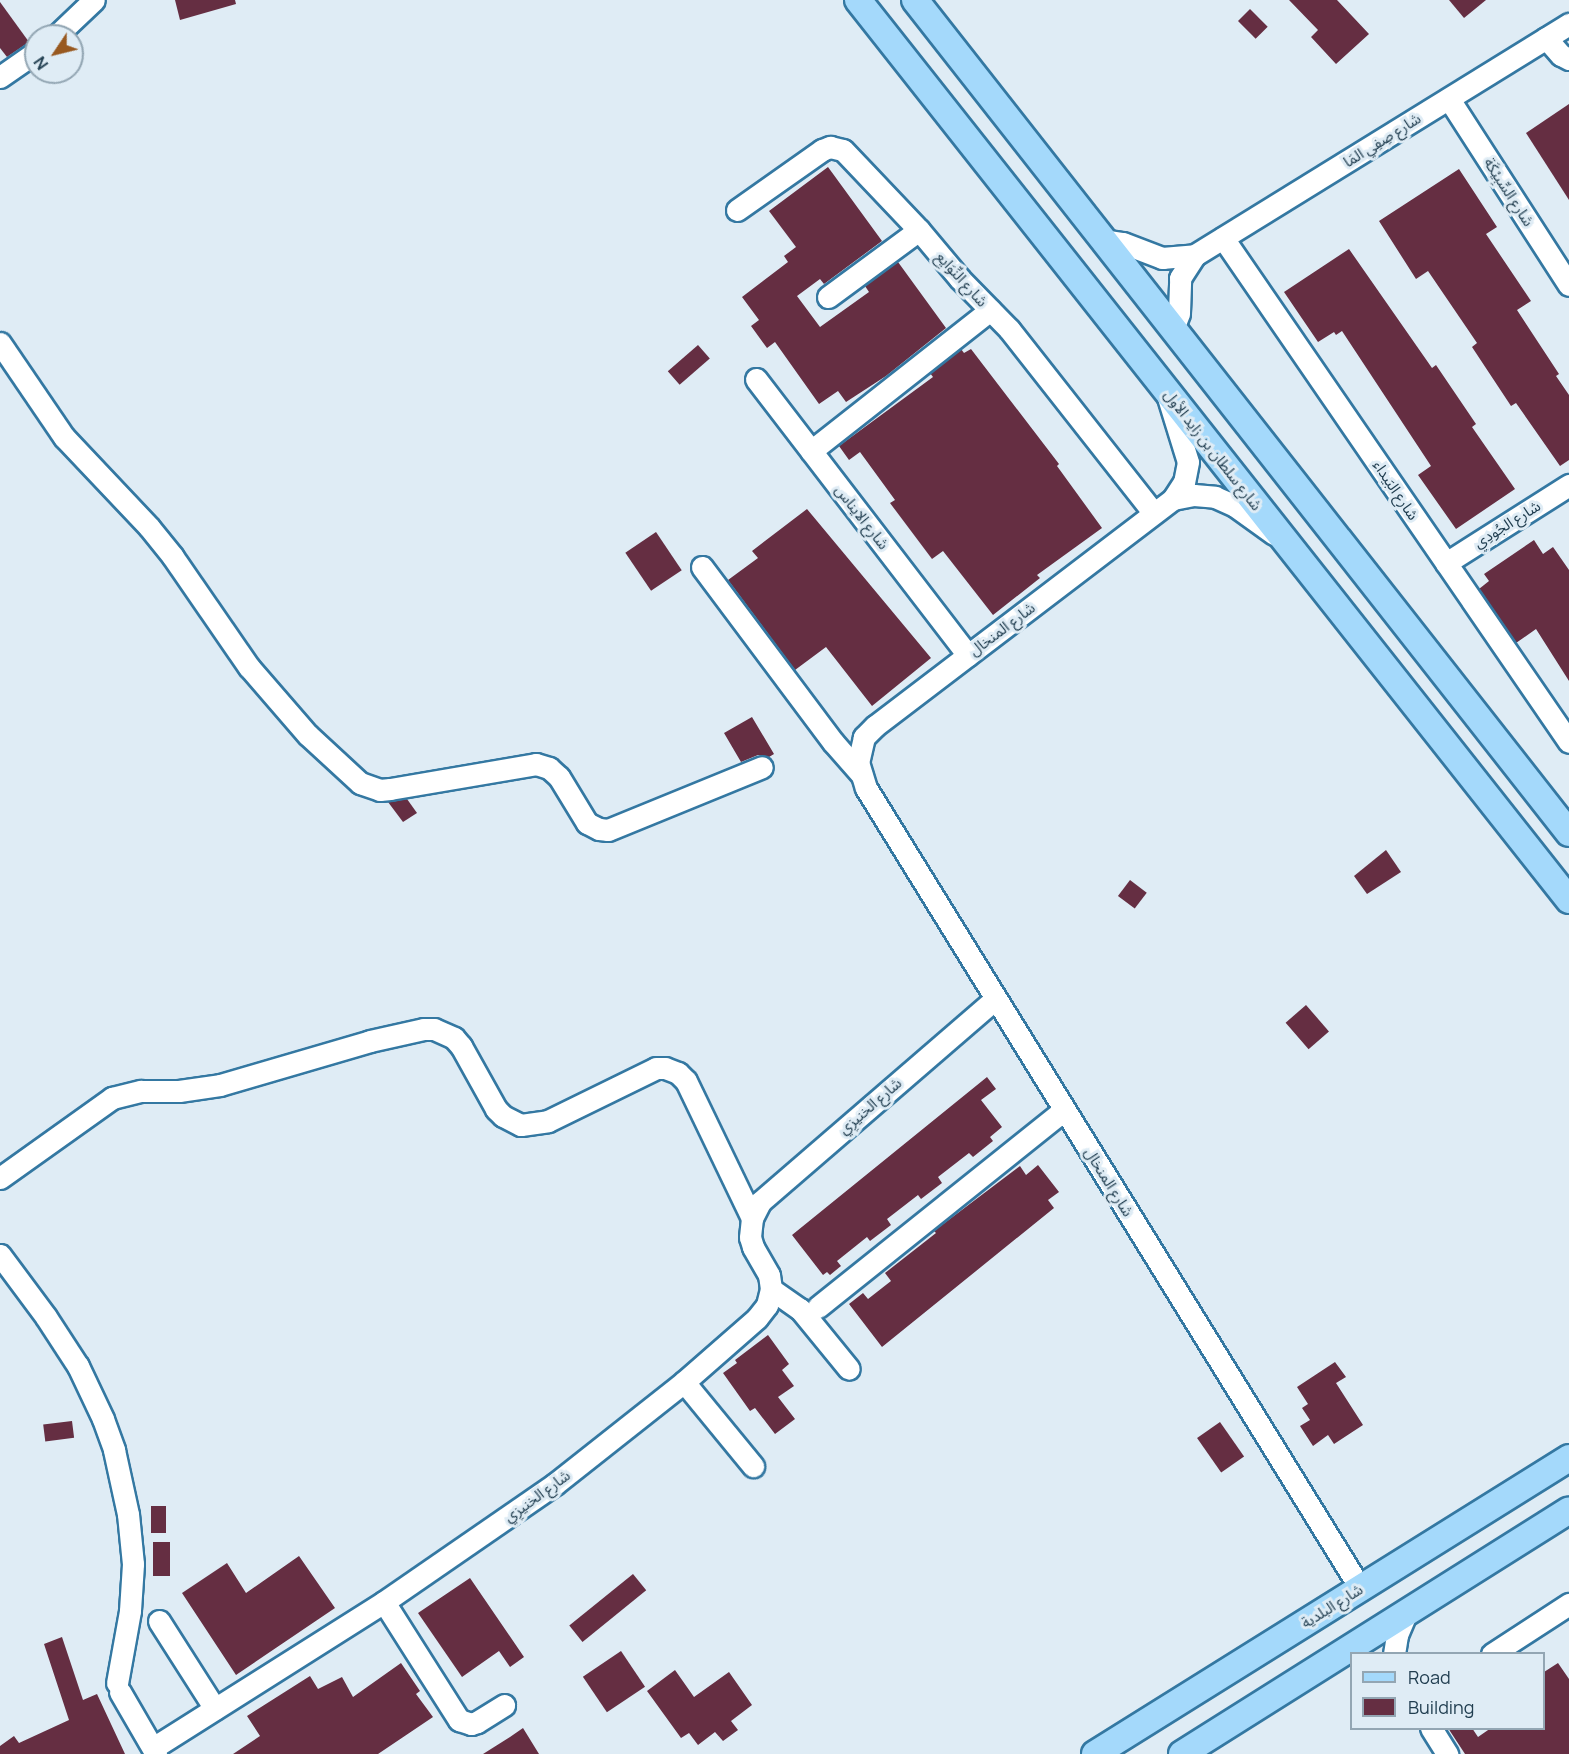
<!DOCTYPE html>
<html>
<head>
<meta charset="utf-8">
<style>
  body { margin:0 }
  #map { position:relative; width:1569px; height:1754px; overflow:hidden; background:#dfecf5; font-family:Manrope,"Noto Sans Arabic",sans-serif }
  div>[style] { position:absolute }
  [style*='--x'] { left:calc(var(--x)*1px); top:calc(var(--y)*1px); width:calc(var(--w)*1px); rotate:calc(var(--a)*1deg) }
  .building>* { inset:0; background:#652e42; transform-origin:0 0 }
  .roads { filter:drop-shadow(2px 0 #3478a2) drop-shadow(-2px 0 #3478a2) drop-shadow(0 2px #3478a2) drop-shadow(0 -2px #3478a2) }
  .minor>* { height:21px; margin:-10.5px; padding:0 10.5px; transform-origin:10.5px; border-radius:10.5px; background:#fff }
  .major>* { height:26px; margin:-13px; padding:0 13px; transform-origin:13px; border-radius:13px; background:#a4d9fb }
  span { translate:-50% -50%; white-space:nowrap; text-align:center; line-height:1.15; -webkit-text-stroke:6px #dfecf5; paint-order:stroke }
  .street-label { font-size:15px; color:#213e50 }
  .legend { position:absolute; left:1350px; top:1652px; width:195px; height:78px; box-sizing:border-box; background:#dfecf5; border:2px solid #93a6b3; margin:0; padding:8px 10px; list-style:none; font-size:18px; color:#213e50 }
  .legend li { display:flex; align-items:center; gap:12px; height:30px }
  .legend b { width:30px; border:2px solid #93a6b3 }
  .north { position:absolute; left:24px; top:24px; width:60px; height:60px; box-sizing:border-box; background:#dfecf5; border:2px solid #93a6b3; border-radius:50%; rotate:235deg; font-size:16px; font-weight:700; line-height:24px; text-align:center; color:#213e50 }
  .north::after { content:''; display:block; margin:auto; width:21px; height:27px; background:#985920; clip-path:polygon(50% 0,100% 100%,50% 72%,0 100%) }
</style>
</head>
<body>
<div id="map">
  <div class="building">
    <i style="clip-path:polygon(175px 0,235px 0,236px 4px,180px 20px)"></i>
    <i style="clip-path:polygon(1289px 0,1337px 0,1369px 34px,1336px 64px,1311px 37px,1318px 30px)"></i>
    <i style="clip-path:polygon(1449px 0,1486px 0,1464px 18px)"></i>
    <i style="clip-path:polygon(0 2px,29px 42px,7px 57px,0 48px)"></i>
    <i style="left:1250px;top:9px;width:25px;height:17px;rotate:45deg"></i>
    <i style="clip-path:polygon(1569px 104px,1569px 200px,1526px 133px)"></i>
    <i style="clip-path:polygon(828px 167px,882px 241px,824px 284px,820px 279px,797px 296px,820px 327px,869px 292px,865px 286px,898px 262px,946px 328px,886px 376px,846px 402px,838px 391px,819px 404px,775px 342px,767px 348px,751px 326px,759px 320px,742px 297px,788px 262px,784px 256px,796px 247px,769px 211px)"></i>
    <i style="clip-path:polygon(1459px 169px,1497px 227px,1486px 234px,1531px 301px,1517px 310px,1559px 374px,1556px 376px,1569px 395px,1569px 460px,1560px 466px,1516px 403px,1511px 406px,1472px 347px,1477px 343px,1428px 271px,1416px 279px,1379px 221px)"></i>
    <i style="clip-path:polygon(1349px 249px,1432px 368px,1436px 365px,1476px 424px,1472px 427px,1515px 489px,1456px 529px,1418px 475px,1431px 466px,1342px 331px,1336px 335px,1334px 332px,1318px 342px,1284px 292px)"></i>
    <i style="left:698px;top:345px;width:18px;height:40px;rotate:49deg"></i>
    <i style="clip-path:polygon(961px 349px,964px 353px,971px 349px,1059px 464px,1057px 466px,1102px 528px,1037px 575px,1040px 578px,993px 615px,943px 551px,932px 559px,890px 503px,895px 500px,860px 452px,849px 460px,839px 446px,933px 377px,930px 373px)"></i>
    <i style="clip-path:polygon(807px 509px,931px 658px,872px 706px,826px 647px,795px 670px,728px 580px,758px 558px,752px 551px)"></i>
    <i style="left:656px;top:532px;width:46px;height:37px;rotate:56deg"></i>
    <i style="clip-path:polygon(1534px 540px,1543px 554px,1553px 547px,1569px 570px,1569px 681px,1536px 629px,1516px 643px,1479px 589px,1489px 581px,1484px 574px)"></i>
    <i style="clip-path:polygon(752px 717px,774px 754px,769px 757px,758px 755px,741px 762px,724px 733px)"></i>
    <i style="clip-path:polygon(407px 799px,417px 813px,403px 822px,388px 802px)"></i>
    <i style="clip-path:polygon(1386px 850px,1401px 872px,1367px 894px,1354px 876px)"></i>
    <i style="left:1130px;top:880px;width:21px;height:20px;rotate:37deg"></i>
    <i style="left:1306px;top:1005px;width:35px;height:27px;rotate:49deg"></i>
    <i style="clip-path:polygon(987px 1077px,996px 1089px,981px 1100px,1002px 1127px,990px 1137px,993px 1141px,973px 1157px,969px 1153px,938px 1177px,942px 1183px,921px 1199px,918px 1195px,887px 1219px,891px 1225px,870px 1241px,867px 1237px,837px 1261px,841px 1266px,830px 1275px,827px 1272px,823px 1275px,792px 1235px)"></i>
    <i style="clip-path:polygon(1038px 1165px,1059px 1192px,1048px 1200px,1054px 1208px,882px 1347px,849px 1304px,863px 1293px,868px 1299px,891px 1281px,885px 1273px,936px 1233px,934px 1231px,1020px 1166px,1026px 1175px)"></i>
    <i style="clip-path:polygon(768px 1335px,789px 1364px,782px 1370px,794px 1386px,778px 1397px,795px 1419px,775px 1434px,755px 1408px,750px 1411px,723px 1373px,737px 1363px,735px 1360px)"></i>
    <i style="clip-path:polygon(1335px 1362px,1346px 1377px,1336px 1383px,1363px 1425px,1334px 1444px,1328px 1435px,1313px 1446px,1300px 1426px,1310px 1420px,1302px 1408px,1308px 1404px,1297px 1387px)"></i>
    <i style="left:72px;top:1421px;width:17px;height:29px;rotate:83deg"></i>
    <i style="left:1220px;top:1422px;width:42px;height:28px;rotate:55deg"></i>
    <i style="left:151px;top:1506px;width:15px;height:27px"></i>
    <i style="left:153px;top:1542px;width:17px;height:34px"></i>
    <i style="clip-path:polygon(299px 1556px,335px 1608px,236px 1675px,182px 1593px,227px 1563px,246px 1593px)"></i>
    <i style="left:633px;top:1574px;width:21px;height:82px;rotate:51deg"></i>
    <i style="clip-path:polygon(470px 1578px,524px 1657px,510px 1667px,499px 1651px,462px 1677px,418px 1613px)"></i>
    <i style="clip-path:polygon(62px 1637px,83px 1700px,97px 1694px,125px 1754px,0 1754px,0 1746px,14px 1736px,19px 1743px,69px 1720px,44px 1644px)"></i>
    <i style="left:621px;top:1651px;width:43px;height:46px;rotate:56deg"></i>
    <i style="clip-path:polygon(401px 1663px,420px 1691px,416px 1694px,433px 1717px,378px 1754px,233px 1754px,260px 1736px,247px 1716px,310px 1676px,318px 1689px,342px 1677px,353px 1697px)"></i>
    <i style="clip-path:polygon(1558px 1663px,1569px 1679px,1569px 1754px,1465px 1754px,1448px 1728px,1472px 1728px,1478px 1737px,1491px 1728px,1544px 1728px,1544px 1672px)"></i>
    <i style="clip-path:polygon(675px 1670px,694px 1697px,729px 1672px,752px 1705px,731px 1721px,738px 1730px,723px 1741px,715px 1732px,698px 1745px,689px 1733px,681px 1738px,647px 1691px)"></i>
    <i style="clip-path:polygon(523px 1728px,539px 1754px,483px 1754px,510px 1737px)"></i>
  </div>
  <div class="roads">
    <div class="minor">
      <i style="--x:56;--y:36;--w:52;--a:-43.5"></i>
      <i style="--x:1546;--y:38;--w:23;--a:49"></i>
      <i style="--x:1561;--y:55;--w:9;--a:27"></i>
      <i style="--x:0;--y:77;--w:44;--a:-34.8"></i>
      <i style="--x:1449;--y:99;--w:221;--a:57.2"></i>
      <i style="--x:737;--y:210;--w:104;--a:-35.2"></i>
      <i style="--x:822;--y:150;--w:9;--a:-21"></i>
      <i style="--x:830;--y:147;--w:13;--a:13"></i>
      <i style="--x:843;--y:150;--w:110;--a:46.5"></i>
      <i style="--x:919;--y:230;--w:64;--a:50.1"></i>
      <i style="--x:960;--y:279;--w:70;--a:45.6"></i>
      <i style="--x:1009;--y:329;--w:234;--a:51.8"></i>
      <i style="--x:1223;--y:238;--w:611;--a:55.53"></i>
      <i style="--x:1103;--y:240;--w:20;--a:9"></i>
      <i style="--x:1123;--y:243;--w:42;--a:21"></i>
      <i style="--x:1162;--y:258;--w:33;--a:-5"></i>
      <i style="--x:828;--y:297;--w:113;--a:-36.4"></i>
      <i style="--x:1173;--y:329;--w:17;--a:-69"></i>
      <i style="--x:1179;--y:313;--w:35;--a:-88"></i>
      <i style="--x:1180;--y:278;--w:27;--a:-57"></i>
      <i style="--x:1195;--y:255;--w:440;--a:-31.7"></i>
      <i style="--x:0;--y:343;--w:114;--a:55.8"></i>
      <i style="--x:64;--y:437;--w:124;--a:46.6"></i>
      <i style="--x:149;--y:527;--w:38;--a:51"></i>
      <i style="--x:173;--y:557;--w:134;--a:55.4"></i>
      <i style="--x:249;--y:667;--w:90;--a:49.1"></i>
      <i style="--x:308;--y:735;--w:71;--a:42.7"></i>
      <i style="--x:360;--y:783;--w:21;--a:19"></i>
      <i style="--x:380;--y:790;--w:10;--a:-6"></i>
      <i style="--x:390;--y:789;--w:148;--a:-9.7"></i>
      <i style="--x:536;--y:764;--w:14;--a:17"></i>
      <i style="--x:549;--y:768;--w:13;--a:42"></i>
      <i style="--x:559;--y:777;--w:54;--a:58.7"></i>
      <i style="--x:587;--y:823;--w:13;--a:27"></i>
      <i style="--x:599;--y:829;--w:9;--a:6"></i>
      <i style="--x:608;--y:830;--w:166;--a:-22.2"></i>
      <i style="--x:756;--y:379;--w:348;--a:52.5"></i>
      <i style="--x:1166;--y:391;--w:74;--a:72.8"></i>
      <i style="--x:1188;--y:462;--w:20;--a:101"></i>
      <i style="--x:1184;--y:482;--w:20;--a:123"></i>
      <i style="--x:1173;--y:499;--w:375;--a:142.7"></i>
      <i style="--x:875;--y:726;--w:16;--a:135"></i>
      <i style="--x:864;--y:737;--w:26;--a:103"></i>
      <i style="--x:858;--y:762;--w:27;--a:73"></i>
      <i style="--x:866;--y:788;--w:940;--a:58.3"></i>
      <i style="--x:811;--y:451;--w:228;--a:-38.2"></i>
      <i style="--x:1173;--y:499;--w:21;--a:-11"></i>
      <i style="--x:1194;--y:495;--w:21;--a:5"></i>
      <i style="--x:1215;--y:497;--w:22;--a:24"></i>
      <i style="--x:1235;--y:506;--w:48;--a:35.7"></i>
      <i style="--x:1446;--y:563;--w:146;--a:-32.4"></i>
      <i style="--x:702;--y:567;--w:219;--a:53.2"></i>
      <i style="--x:833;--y:742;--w:43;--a:48.8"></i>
      <i style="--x:0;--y:1178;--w:138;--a:-35.5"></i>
      <i style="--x:112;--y:1098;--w:30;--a:-14"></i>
      <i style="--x:141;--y:1091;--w:38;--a:0"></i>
      <i style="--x:179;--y:1091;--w:41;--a:-8.3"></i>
      <i style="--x:220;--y:1085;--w:156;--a:-16.3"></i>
      <i style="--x:370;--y:1041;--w:55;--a:-12.5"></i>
      <i style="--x:424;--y:1029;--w:10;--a:0"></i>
      <i style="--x:434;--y:1029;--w:22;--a:24"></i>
      <i style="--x:454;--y:1038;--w:11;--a:49"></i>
      <i style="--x:461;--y:1046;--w:72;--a:60.9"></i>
      <i style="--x:496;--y:1109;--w:10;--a:45"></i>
      <i style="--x:503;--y:1116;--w:20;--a:27"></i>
      <i style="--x:521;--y:1125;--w:27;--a:-8"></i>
      <i style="--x:548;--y:1121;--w:120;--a:-26.1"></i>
      <i style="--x:656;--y:1068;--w:9;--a:0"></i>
      <i style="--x:665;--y:1068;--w:14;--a:21"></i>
      <i style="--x:678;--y:1073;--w:11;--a:45"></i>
      <i style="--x:686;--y:1081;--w:152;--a:64.3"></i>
      <i style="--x:0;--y:1255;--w:77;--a:53.4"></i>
      <i style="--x:46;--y:1317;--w:59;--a:56.9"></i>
      <i style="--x:78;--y:1366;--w:59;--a:64.7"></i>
      <i style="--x:103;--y:1419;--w:33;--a:70"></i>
      <i style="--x:114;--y:1450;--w:66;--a:77.7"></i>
      <i style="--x:128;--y:1514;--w:50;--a:84.3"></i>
      <i style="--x:133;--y:1564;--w:47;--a:93.7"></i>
      <i style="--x:130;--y:1611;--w:73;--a:100.2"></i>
      <i style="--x:771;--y:1289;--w:35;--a:35"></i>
      <i style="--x:800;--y:1309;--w:77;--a:50.8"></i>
      <i style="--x:818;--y:1307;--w:315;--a:-38.7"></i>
      <i style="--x:684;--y:1382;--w:109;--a:50.6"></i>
      <i style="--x:384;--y:1602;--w:140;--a:57.6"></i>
      <i style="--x:459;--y:1720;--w:13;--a:18"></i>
      <i style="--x:471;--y:1724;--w:6;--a:-18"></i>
      <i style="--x:477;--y:1722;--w:32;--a:-32"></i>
      <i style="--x:159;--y:1621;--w:104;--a:57.5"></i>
      <i style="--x:1394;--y:1654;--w:19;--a:-81"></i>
      <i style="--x:1397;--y:1635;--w:25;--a:-67"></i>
      <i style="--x:1492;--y:1654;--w:92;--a:-33"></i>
      <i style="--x:120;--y:1692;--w:72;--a:59.9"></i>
      <i style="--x:1431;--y:1728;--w:31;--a:58"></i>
      <i style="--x:153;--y:1748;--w:273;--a:-32.3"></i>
      <i style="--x:384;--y:1602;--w:208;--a:-34.6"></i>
      <i style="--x:555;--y:1484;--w:164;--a:-38.3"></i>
      <i style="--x:684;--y:1382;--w:97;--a:-41.2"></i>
      <i style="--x:757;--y:1318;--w:16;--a:-52"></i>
      <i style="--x:767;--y:1305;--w:16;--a:-76"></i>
      <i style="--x:771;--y:1289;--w:14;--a:-98"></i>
      <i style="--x:769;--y:1275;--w:32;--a:-120"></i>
      <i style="--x:753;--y:1247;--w:10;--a:-107"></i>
      <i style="--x:750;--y:1237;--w:19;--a:-84"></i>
      <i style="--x:752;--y:1218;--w:18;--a:-63"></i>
      <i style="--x:760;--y:1202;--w:311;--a:-40.8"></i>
    </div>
    <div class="major">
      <i style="--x:858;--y:0;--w:1147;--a:51.69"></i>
      <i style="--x:915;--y:0;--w:1059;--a:51.86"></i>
      <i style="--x:1095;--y:1754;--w:559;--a:-31.98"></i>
      <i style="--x:1182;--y:1754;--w:457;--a:-32.2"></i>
    </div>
  </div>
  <div class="street-label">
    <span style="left:1382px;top:140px;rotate:-32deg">شارع صِفِي المَا</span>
    <span style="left:1509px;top:192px;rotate:57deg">شارع السِّبِيْكَة</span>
    <span style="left:962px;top:279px;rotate:48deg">شارع النِّوَايِع</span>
    <span style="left:1213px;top:450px;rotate:52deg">شارع سلطان بن زايد الأول</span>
    <span style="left:1396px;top:490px;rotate:56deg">شارع البَيداء</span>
    <span style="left:862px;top:517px;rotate:52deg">شارع الايناس</span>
    <span style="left:1507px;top:524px;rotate:-32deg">شارع الجُودِي</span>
    <span style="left:1002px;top:629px;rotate:-37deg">شارع المنخال</span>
    <span style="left:870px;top:1106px;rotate:-41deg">شارع الخنيزِي</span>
    <span style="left:1109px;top:1182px;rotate:58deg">شارع المنخال</span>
    <span style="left:537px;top:1496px;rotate:-36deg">شارع الخنيزِي</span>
    <span style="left:1332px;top:1606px;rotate:-32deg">شارع البلدية</span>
  </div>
  <ul class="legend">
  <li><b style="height:8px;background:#a4d9fb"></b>Road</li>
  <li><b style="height:16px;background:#652e42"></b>Building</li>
  </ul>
  <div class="north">N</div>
</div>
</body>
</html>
